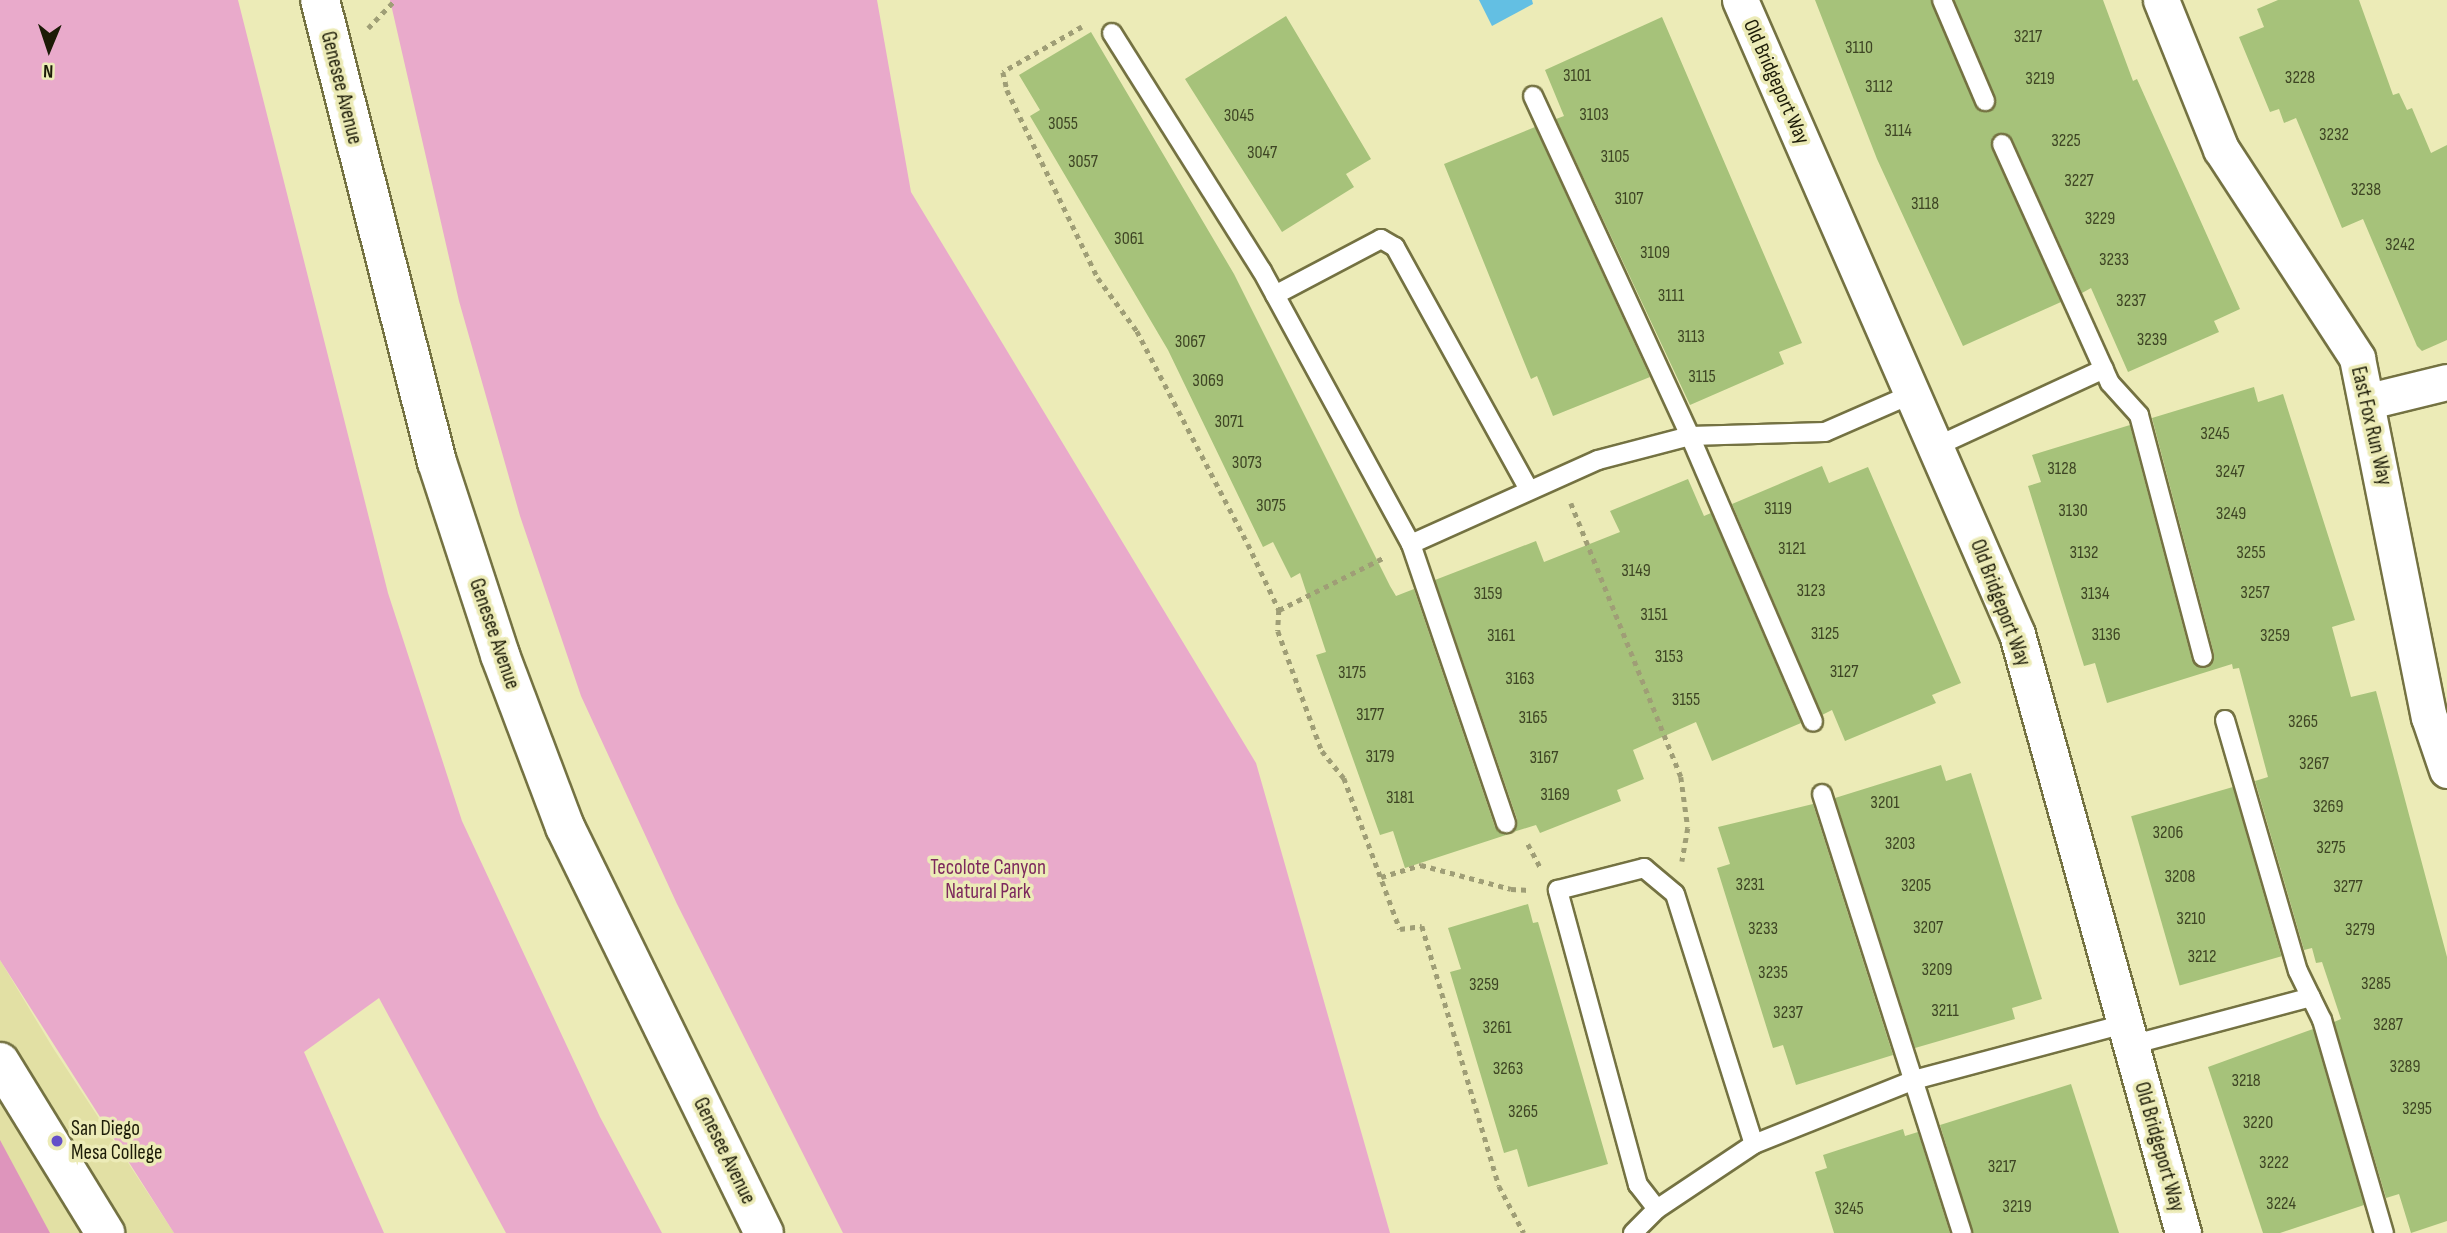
<!DOCTYPE html>
<html>
<head>
<meta charset="utf-8">
<style>
  body { margin:0 }
  #map { position:relative; width:2447px; height:1233px; overflow:hidden; background:#ecebb7; font-family:"Sofia Sans Condensed",sans-serif }
  div>[style] { position:absolute }
  [style*='--x'] { left:calc(var(--x)*1px); top:calc(var(--y)*1px); width:calc(var(--w)*1px); rotate:calc(var(--a)*1deg) }
  .built>* { inset:0; background:#e2e0a4 }
  .green>* { inset:0; background:#e9aacb }
  .forest>* { inset:0; background:#de95bc }
  .water>* { inset:0; background:#63bfe3 }
  .building>* { inset:0; background:#a6c27a; transform-origin:0 0 }
  .path>* { height:4.5px; margin-top:-2.25px; transform-origin:0; background:repeating-linear-gradient(90deg,#9f9e76 0 5px,transparent 0 10px) }
  .roads { filter:drop-shadow(2px 0 #747242) drop-shadow(-2px 0 #747242) drop-shadow(0 2px #747242) drop-shadow(0 -2px #747242) }
  .lane>* { height:18px; margin:-9px; padding:0 9px; transform-origin:9px; border-radius:9px; background:#fff }
  .street>* { height:35px; margin:-17.5px; padding:0 17.5px; transform-origin:17.5px; border-radius:17.5px; background:#fff }
  .secondary>* { height:38px; margin:-19px; padding:0 19px; transform-origin:19px; border-radius:19px; background:#fff }
  .primary>* { height:38px; margin:-19px; padding:0 19px; transform-origin:19px; border-radius:19px; background:#fff }
  .dots>* { width:19px; height:19px; translate:-50% -50%; box-sizing:border-box; border:4px solid #ecebb7; border-radius:50% }
  span { translate:-50% -50%; white-space:nowrap; text-align:center; line-height:1.15; -webkit-text-stroke:7px #ecebb7; paint-order:stroke }
  .number-label { font-size:18px; color:#3e4524 }
  .number-label span { -webkit-text-stroke-width:0 }
  .street-label { font-size:21px; color:#1c1b07 }
  .park-label { font-size:21px; color:#7d295d }
  .poi-label { font-size:21px; color:#1c1b07 }
  .left { translate:0 -50%; text-align:left }
  .north { position:absolute; left:14px; top:14px; width:70px; height:70px; -webkit-text-stroke:5px #ecebb7; paint-order:stroke; rotate:182deg; font-size:19px; font-weight:700; line-height:28px; text-align:center; color:#1c1b07 }
  .north::after { content:''; display:block; margin:auto; width:24px; height:32px; background:#1c1b07; clip-path:polygon(50% 0,100% 100%,50% 72%,0 100%) }
</style>
</head>
<body>
<div id="map">
  <div class="built">
    <i style="clip-path:polygon(0 960px,53px 1048px,174px 1233px,0 1233px)"></i>
  </div>
  <div class="green">
    <i style="clip-path:polygon(0 0,238px 0,388px 593px,462px 821px,600px 1117px,662px 1233px,506px 1233px,379px 998px,304px 1052px,384px 1233px,174px 1233px,0 960px)"></i>
    <i style="clip-path:polygon(390px 0,877px 0,911px 192px,1256px 763px,1390px 1233px,843px 1233px,677px 904px,581px 696px,520px 516px,459px 301px)"></i>
  </div>
  <div class="forest">
    <i style="clip-path:polygon(0 1140px,50px 1233px,0 1233px)"></i>
  </div>
  <div class="water">
    <i style="clip-path:polygon(1479px 0,1532px 0,1533px 4px,1492px 26px)"></i>
  </div>
  <div class="building">
    <i style="clip-path:polygon(1815px 0,1931px 0,1975px 105px,1984px 112px,1994px 107px,1995px 97px,1954px 0,2103px 0,2133px 81px,2137px 79px,2240px 309px,2214px 321px,2219px 332px,2128px 372px,2091px 288px,2082px 293px,2012px 139px,2002px 133px,1992px 138px,1992px 149px,2061px 302px,1963px 346px,1877px 159px)"></i>
    <i style="clip-path:polygon(2278px 0,2359px 0,2393px 95px,2399px 93px,2407px 110px,2412px 108px,2431px 153px,2447px 145px,2447px 340px,2422px 351px,2417px 346px,2363px 219px,2342px 228px,2296px 118px,2284px 123px,2279px 109px,2270px 112px,2239px 37px,2264px 27px,2257px 9px)"></i>
    <i style="clip-path:polygon(1286px 16px,1371px 159px,1346px 174px,1354px 187px,1282px 232px,1185px 79px)"></i>
    <i style="clip-path:polygon(1662px 17px,1802px 343px,1779px 352px,1784px 364px,1690px 405px,1556px 119px,1564px 116px,1545px 70px)"></i>
    <i style="clip-path:polygon(1091px 32px,1234px 274px,1390px 586px,1396px 596px,1414px 589px,1495px 827px,1509px 834px,1405px 868px,1393px 831px,1380px 835px,1316px 655px,1326px 652px,1300px 573px,1291px 578px,1273px 542px,1263px 547px,1168px 350px,1030px 116px,1040px 110px,1019px 75px)"></i>
    <i style="clip-path:polygon(1535px 127px,1650px 377px,1553px 416px,1537px 376px,1531px 379px,1444px 164px)"></i>
    <i style="clip-path:polygon(2254px 387px,2258px 402px,2283px 394px,2355px 620px,2332px 627px,2351px 697px,2376px 691px,2447px 957px,2447px 1221px,2411px 1233px,2399px 1194px,2386px 1198px,2334px 1022px,2341px 1019px,2322px 962px,2316px 963px,2312px 948px,2304px 950px,2255px 781px,2268px 777px,2239px 668px,2233px 669px,2232px 664px,2107px 703px,2095px 663px,2084px 666px,2028px 486px,2041px 482px,2032px 455px,2130px 425px,2192px 660px,2207px 668px,2214px 654px,2152px 418px)"></i>
    <i style="clip-path:polygon(1822px 466px,1829px 483px,1868px 467px,1961px 683px,1932px 695px,1936px 703px,1845px 741px,1832px 710px,1822px 715px,1732px 504px)"></i>
    <i style="clip-path:polygon(1688px 479px,1704px 516px,1711px 513px,1801px 723px,1712px 761px,1696px 722px,1633px 750px,1644px 779px,1617px 790px,1621px 801px,1540px 833px,1536px 825px,1510px 833px,1517px 819px,1435px 580px,1536px 541px,1544px 562px,1620px 532px,1610px 511px)"></i>
    <i style="clip-path:polygon(1941px 765px,1946px 781px,1971px 773px,2042px 999px,2012px 1008px,2015px 1019px,1915px 1048px,1835px 798px)"></i>
    <i style="left:2233px;top:787px;width:176px;height:106px;rotate:74deg"></i>
    <i style="clip-path:polygon(1813px 804px,1893px 1055px,1796px 1085px,1783px 1045px,1773px 1048px,1717px 868px,1730px 864px,1718px 827px)"></i>
    <i style="clip-path:polygon(1528px 904px,1533px 923px,1538px 922px,1608px 1164px,1528px 1187px,1517px 1149px,1504px 1153px,1450px 972px,1461px 969px,1448px 928px)"></i>
    <i style="clip-path:polygon(2313px 1029px,2364px 1205px,2280px 1233px,2263px 1233px,2208px 1067px)"></i>
    <i style="clip-path:polygon(2071px 1084px,2119px 1233px,1973px 1233px,1940px 1125px)"></i>
    <i style="clip-path:polygon(1903px 1129px,1905px 1136px,1918px 1132px,1950px 1233px,1834px 1233px,1815px 1172px,1827px 1168px,1823px 1155px)"></i>
  </div>
  <div class="path">
    <i style="--x:1082;--y:27;--w:91;--a:150.3"></i>
    <i style="--x:1003;--y:72;--w:18;--a:77"></i>
    <i style="--x:1007;--y:90;--w:209;--a:64.2"></i>
    <i style="--x:1098;--y:278;--w:66;--a:53.7"></i>
    <i style="--x:1137;--y:331;--w:240;--a:62.5"></i>
    <i style="--x:1248;--y:544;--w:73;--a:64.8"></i>
    <i style="--x:1279;--y:610;--w:21;--a:93"></i>
    <i style="--x:1278;--y:631;--w:128;--a:69.9"></i>
    <i style="--x:1322;--y:751;--w:35;--a:51"></i>
    <i style="--x:1344;--y:778;--w:161;--a:69.7"></i>
    <i style="--x:1400;--y:929;--w:22;--a:-8"></i>
    <i style="--x:1422;--y:926;--w:271;--a:73.5"></i>
    <i style="--x:1499;--y:1186;--w:53;--a:62"></i>
    <i style="--x:368;--y:28;--w:39;--a:-46"></i>
    <i style="--x:1571;--y:503;--w:295;--a:68.1"></i>
    <i style="--x:1681;--y:777;--w:51;--a:82.2"></i>
    <i style="--x:1688;--y:828;--w:34;--a:100"></i>
    <i style="--x:1279;--y:610;--w:119;--a:-26.6"></i>
    <i style="--x:1528;--y:844;--w:26;--a:62"></i>
    <i style="--x:1381;--y:877;--w:42;--a:-16.7"></i>
    <i style="--x:1421;--y:865;--w:93;--a:14.9"></i>
    <i style="--x:1511;--y:889;--w:18;--a:3"></i>
  </div>
  <div class="roads">
    <div class="lane">
      <i style="--x:1942;--y:0;--w:110;--a:66.9"></i>
      <i style="--x:1112;--y:33;--w:281;--a:57.8"></i>
      <i style="--x:1262;--y:271;--w:311;--a:61.4"></i>
      <i style="--x:1411;--y:544;--w:295;--a:71.2"></i>
      <i style="--x:1533;--y:96;--w:374;--a:65.2"></i>
      <i style="--x:1690;--y:436;--w:311;--a:66.7"></i>
      <i style="--x:2002;--y:144;--w:262;--a:65.7"></i>
      <i style="--x:2110;--y:383;--w:43;--a:47.8"></i>
      <i style="--x:2139;--y:415;--w:250;--a:75.2"></i>
      <i style="--x:1275;--y:295;--w:120;--a:-27.8"></i>
      <i style="--x:1381;--y:239;--w:16;--a:30"></i>
      <i style="--x:1395;--y:247;--w:277;--a:61.1"></i>
      <i style="--x:1935;--y:447;--w:186;--a:-24.8"></i>
      <i style="--x:1411;--y:544;--w:205;--a:-24.2"></i>
      <i style="--x:1598;--y:460;--w:95;--a:-14.6"></i>
      <i style="--x:1690;--y:436;--w:135;--a:-1.7"></i>
      <i style="--x:1825;--y:432;--w:95;--a:-23.6"></i>
      <i style="--x:2225;--y:720;--w:261;--a:73.8"></i>
      <i style="--x:2298;--y:971;--w:55;--a:63.9"></i>
      <i style="--x:2322;--y:1020;--w:222;--a:73.8"></i>
      <i style="--x:1822;--y:794;--w:461;--a:72.3"></i>
      <i style="--x:2131;--y:1045;--w:186;--a:-14.9"></i>
      <i style="--x:1657;--y:1209;--w:31;--a:-128"></i>
      <i style="--x:1638;--y:1185;--w:306;--a:-105.2"></i>
      <i style="--x:1558;--y:890;--w:89;--a:-14.3"></i>
      <i style="--x:1644;--y:868;--w:40;--a:40"></i>
      <i style="--x:1675;--y:894;--w:262;--a:72.5"></i>
      <i style="--x:1633;--y:1233;--w:34;--a:-45"></i>
      <i style="--x:1657;--y:1209;--w:117;--a:-33.8"></i>
      <i style="--x:1754;--y:1144;--w:172;--a:-21.8"></i>
      <i style="--x:1914;--y:1080;--w:218;--a:-14.9"></i>
    </div>
    <div class="street">
      <i style="--x:1740;--y:0;--w:692;--a:66.4"></i>
      <i style="--x:2017;--y:634;--w:622;--a:74.51"></i>
      <i style="--x:2161;--y:0;--w:161;--a:68.1"></i>
      <i style="--x:2221;--y:149;--w:249;--a:56.9"></i>
      <i style="--x:2357;--y:358;--w:366;--a:78.7"></i>
      <i style="--x:2429;--y:717;--w:56;--a:71.2"></i>
      <i style="--x:2369;--y:401;--w:80;--a:-13.7"></i>
    </div>
    <div class="secondary">
      <i style="--x:0;--y:1062;--w:201;--a:58.4"></i>
    </div>
    <div class="primary">
      <i style="--x:320;--y:0;--w:477;--a:75.8"></i>
      <i style="--x:437;--y:462;--w:203;--a:71.9"></i>
      <i style="--x:500;--y:655;--w:184;--a:69.3"></i>
      <i style="--x:565;--y:827;--w:452;--a:63.9"></i>
    </div>
  </div>
  <div class="dots">
    <i style="left:57px;top:1141px;background:#6550c9"></i>
  </div>
  <div class="number-label">
    <span style="left:2028px;top:37px">3217</span>
    <span style="left:1859px;top:48px">3110</span>
    <span style="left:1577px;top:76px">3101</span>
    <span style="left:2300px;top:78px">3228</span>
    <span style="left:2040px;top:79px">3219</span>
    <span style="left:1879px;top:87px">3112</span>
    <span style="left:1594px;top:115px">3103</span>
    <span style="left:1239px;top:116px">3045</span>
    <span style="left:1063px;top:124px">3055</span>
    <span style="left:1898px;top:131px">3114</span>
    <span style="left:2334px;top:135px">3232</span>
    <span style="left:2066px;top:141px">3225</span>
    <span style="left:1262px;top:153px">3047</span>
    <span style="left:1615px;top:157px">3105</span>
    <span style="left:1083px;top:162px">3057</span>
    <span style="left:2079px;top:181px">3227</span>
    <span style="left:2366px;top:190px">3238</span>
    <span style="left:1629px;top:199px">3107</span>
    <span style="left:1925px;top:204px">3118</span>
    <span style="left:2100px;top:219px">3229</span>
    <span style="left:1129px;top:239px">3061</span>
    <span style="left:2400px;top:245px">3242</span>
    <span style="left:1655px;top:253px">3109</span>
    <span style="left:2114px;top:260px">3233</span>
    <span style="left:1671px;top:296px">3111</span>
    <span style="left:2131px;top:301px">3237</span>
    <span style="left:1691px;top:337px">3113</span>
    <span style="left:2152px;top:340px">3239</span>
    <span style="left:1190px;top:342px">3067</span>
    <span style="left:1702px;top:377px">3115</span>
    <span style="left:1208px;top:381px">3069</span>
    <span style="left:1229px;top:422px">3071</span>
    <span style="left:2215px;top:434px">3245</span>
    <span style="left:1247px;top:463px">3073</span>
    <span style="left:2062px;top:469px">3128</span>
    <span style="left:2230px;top:472px">3247</span>
    <span style="left:1271px;top:506px">3075</span>
    <span style="left:1778px;top:509px">3119</span>
    <span style="left:2073px;top:511px">3130</span>
    <span style="left:2231px;top:514px">3249</span>
    <span style="left:1792px;top:549px">3121</span>
    <span style="left:2084px;top:553px">3132</span>
    <span style="left:2251px;top:553px">3255</span>
    <span style="left:1636px;top:571px">3149</span>
    <span style="left:1811px;top:591px">3123</span>
    <span style="left:2255px;top:593px">3257</span>
    <span style="left:1488px;top:594px">3159</span>
    <span style="left:2095px;top:594px">3134</span>
    <span style="left:1654px;top:615px">3151</span>
    <span style="left:1825px;top:634px">3125</span>
    <span style="left:2106px;top:635px">3136</span>
    <span style="left:1501px;top:636px">3161</span>
    <span style="left:2275px;top:636px">3259</span>
    <span style="left:1669px;top:657px">3153</span>
    <span style="left:1844px;top:672px">3127</span>
    <span style="left:1352px;top:673px">3175</span>
    <span style="left:1520px;top:679px">3163</span>
    <span style="left:1686px;top:700px">3155</span>
    <span style="left:1370px;top:715px">3177</span>
    <span style="left:1533px;top:718px">3165</span>
    <span style="left:2303px;top:722px">3265</span>
    <span style="left:1380px;top:757px">3179</span>
    <span style="left:1544px;top:758px">3167</span>
    <span style="left:2314px;top:764px">3267</span>
    <span style="left:1555px;top:795px">3169</span>
    <span style="left:1400px;top:798px">3181</span>
    <span style="left:1885px;top:803px">3201</span>
    <span style="left:2328px;top:807px">3269</span>
    <span style="left:2168px;top:833px">3206</span>
    <span style="left:1900px;top:844px">3203</span>
    <span style="left:2331px;top:848px">3275</span>
    <span style="left:2180px;top:877px">3208</span>
    <span style="left:1750px;top:885px">3231</span>
    <span style="left:1916px;top:886px">3205</span>
    <span style="left:2348px;top:887px">3277</span>
    <span style="left:2191px;top:919px">3210</span>
    <span style="left:1928px;top:928px">3207</span>
    <span style="left:1763px;top:929px">3233</span>
    <span style="left:2360px;top:930px">3279</span>
    <span style="left:2202px;top:957px">3212</span>
    <span style="left:1937px;top:970px">3209</span>
    <span style="left:1773px;top:973px">3235</span>
    <span style="left:2376px;top:984px">3285</span>
    <span style="left:1484px;top:985px">3259</span>
    <span style="left:1945px;top:1011px">3211</span>
    <span style="left:1788px;top:1013px">3237</span>
    <span style="left:2388px;top:1025px">3287</span>
    <span style="left:1497px;top:1028px">3261</span>
    <span style="left:2405px;top:1067px">3289</span>
    <span style="left:1508px;top:1069px">3263</span>
    <span style="left:2246px;top:1081px">3218</span>
    <span style="left:2417px;top:1109px">3295</span>
    <span style="left:1523px;top:1112px">3265</span>
    <span style="left:2258px;top:1123px">3220</span>
    <span style="left:2274px;top:1163px">3222</span>
    <span style="left:2002px;top:1167px">3217</span>
    <span style="left:2281px;top:1204px">3224</span>
    <span style="left:2017px;top:1207px">3219</span>
    <span style="left:1849px;top:1209px">3245</span>
  </div>
  <div class="street-label">
    <span style="left:1776px;top:82px;rotate:66deg">Old Bridgeport Way</span>
    <span style="left:341px;top:88px;rotate:76deg">Genesee Avenue</span>
    <span style="left:2371px;top:426px;rotate:77deg">East Fox Run Way</span>
    <span style="left:2000px;top:603px;rotate:69deg">Old Bridgeport Way</span>
    <span style="left:494px;top:634px;rotate:71deg">Genesee Avenue</span>
    <span style="left:2159px;top:1147px;rotate:74deg">Old Bridgeport Way</span>
    <span style="left:724px;top:1151px;rotate:64deg">Genesee Avenue</span>
  </div>
  <div class="park-label">
    <span style="left:988px;top:880px">Tecolote Canyon<br>Natural Park</span>
  </div>
  <div class="poi-label">
    <span class="left" style="left:71px;top:1141px">San Diego<br>Mesa College</span>
  </div>
  <div class="north">N</div>
</div>
</body>
</html>
